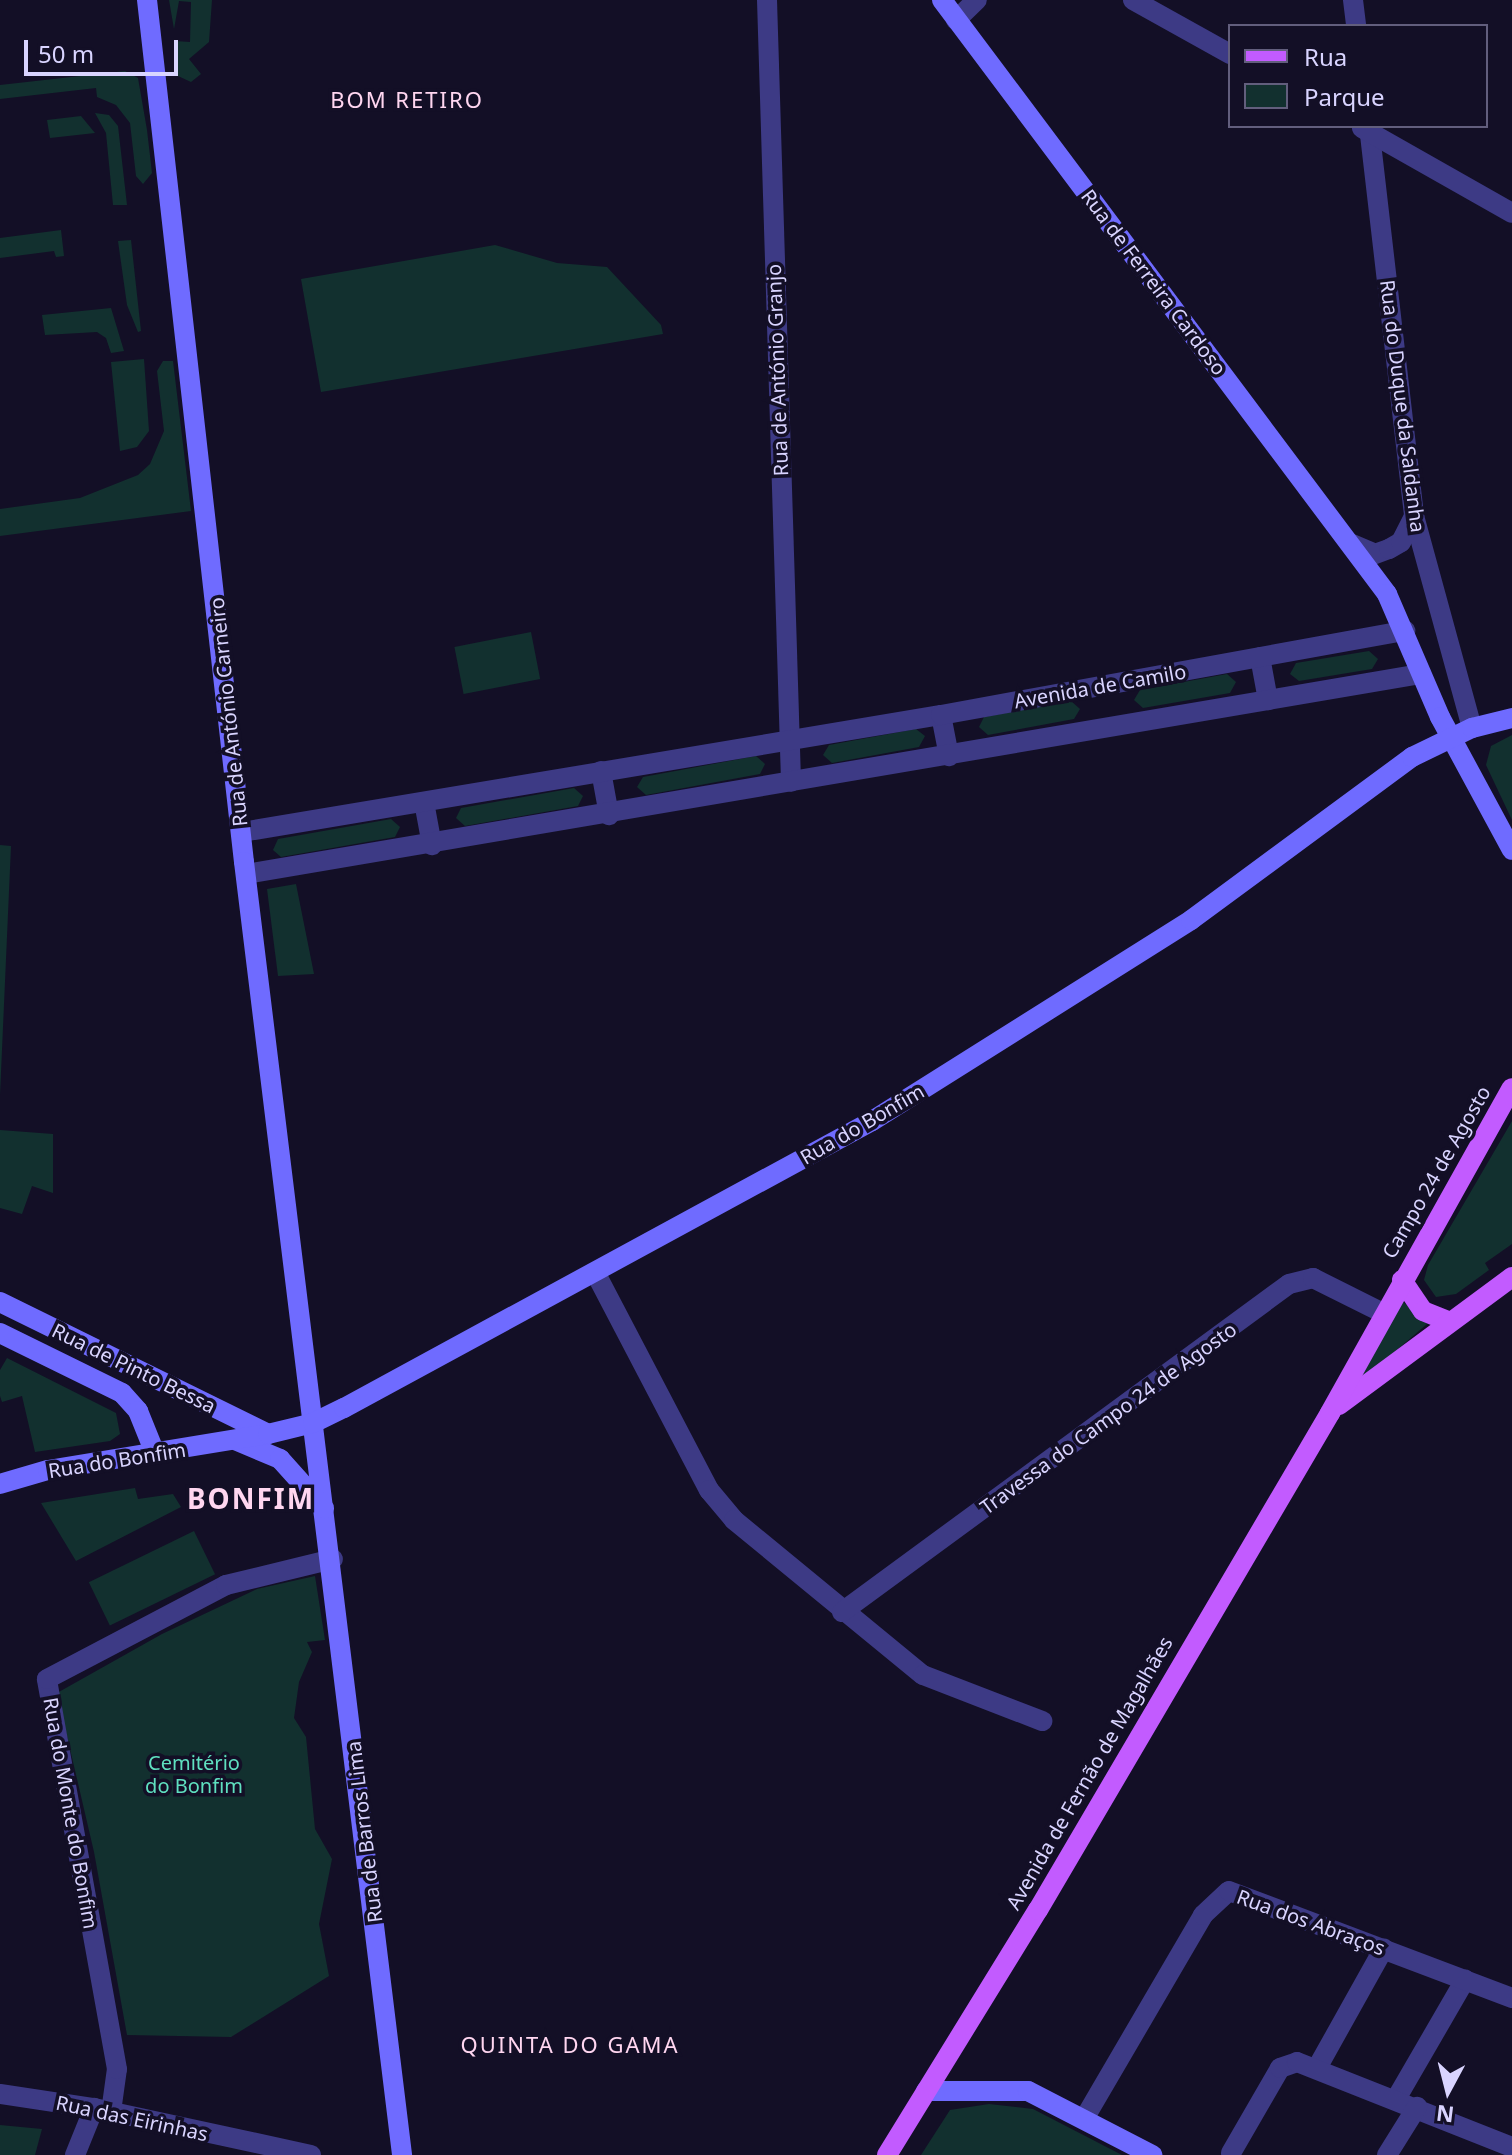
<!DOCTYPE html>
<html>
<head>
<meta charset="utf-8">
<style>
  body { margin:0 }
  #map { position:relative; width:1512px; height:2155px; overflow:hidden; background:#130f26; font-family:"Noto Sans",sans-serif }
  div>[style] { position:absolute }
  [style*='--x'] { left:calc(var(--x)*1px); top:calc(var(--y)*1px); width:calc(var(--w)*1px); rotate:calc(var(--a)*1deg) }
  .green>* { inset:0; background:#12302f; transform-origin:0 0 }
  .street>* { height:20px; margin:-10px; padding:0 10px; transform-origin:10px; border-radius:10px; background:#3d3a85 }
  .secondary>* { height:20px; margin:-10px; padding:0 10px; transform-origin:10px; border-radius:10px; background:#6f6bff }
  .primary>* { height:20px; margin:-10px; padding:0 10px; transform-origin:10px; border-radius:10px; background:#c25bff }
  span { translate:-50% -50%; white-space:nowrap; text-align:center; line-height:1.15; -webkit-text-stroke:7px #130f26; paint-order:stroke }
  .street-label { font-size:20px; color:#d9d4ff }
  .park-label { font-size:20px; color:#5fe0c0 }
  .neighbourhood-label { font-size:22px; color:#ffd6f0; letter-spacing:2px }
  .district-label { font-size:28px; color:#ffd6f0; font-weight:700; letter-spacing:2px }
  .legend { position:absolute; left:1228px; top:24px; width:260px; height:104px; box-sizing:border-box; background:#130f26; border:2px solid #625e7d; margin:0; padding:10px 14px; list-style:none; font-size:24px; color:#d9d4ff }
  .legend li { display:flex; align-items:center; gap:16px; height:40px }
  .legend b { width:40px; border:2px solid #625e7d }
  .north { position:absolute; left:1408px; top:2051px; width:80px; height:80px; -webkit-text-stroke:6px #130f26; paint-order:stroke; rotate:187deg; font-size:22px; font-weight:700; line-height:32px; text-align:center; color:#d9d4ff }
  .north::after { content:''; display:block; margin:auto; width:28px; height:36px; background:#d9d4ff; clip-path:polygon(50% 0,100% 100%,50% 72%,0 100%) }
  .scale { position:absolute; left:24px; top:40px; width:154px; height:36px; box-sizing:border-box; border:4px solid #d9d4ff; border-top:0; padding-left:10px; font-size:24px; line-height:28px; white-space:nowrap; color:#d9d4ff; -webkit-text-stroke:6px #130f26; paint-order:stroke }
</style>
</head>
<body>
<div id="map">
  <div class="green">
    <i style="clip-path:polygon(169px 0,212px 0,209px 42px,189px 59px,201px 74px,191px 82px,178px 76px,175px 41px,190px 42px,191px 2px,179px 1px,174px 29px)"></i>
    <i style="clip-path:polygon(125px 71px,138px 78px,147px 130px,152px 173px,143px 184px,136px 176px,130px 123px,116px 105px,97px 97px,96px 88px,0 99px,0 85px)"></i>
    <i style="clip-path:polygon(95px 113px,109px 115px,118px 126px,127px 205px,113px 205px,106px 133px)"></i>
    <i style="clip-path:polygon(81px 116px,95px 133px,50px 138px,47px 120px)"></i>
    <i style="clip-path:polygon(61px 230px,64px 256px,56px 257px,54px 251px,0 258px,0 238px)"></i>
    <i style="clip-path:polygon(131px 240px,141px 331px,138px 332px,127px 305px,118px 241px)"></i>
    <i style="clip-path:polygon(495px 245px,557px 263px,607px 267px,661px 325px,663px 334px,321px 392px,301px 279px)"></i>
    <i style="clip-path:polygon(111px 308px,124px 351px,111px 353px,106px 338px,97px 332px,45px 335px,42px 315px)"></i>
    <i style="clip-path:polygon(144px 359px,149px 431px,137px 447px,120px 451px,111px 362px)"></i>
    <i style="clip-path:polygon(163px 361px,173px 361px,191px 511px,0 536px,0 509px,80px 498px,138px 475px,150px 464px,164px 431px,157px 371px)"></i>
    <i style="left:531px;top:632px;width:48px;height:78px;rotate:79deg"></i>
    <i style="clip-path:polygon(1369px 651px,1378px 659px,1372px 669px,1299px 681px,1290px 674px,1296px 663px)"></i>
    <i style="clip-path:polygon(1227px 674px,1236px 682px,1230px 693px,1143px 708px,1134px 700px,1140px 690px)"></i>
    <i style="clip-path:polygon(1071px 701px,1080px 709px,1074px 719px,988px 735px,979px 727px,984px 717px)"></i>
    <i style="clip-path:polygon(916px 729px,925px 736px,919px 747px,832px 763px,823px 755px,829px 745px)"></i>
    <i style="clip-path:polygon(1512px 735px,1512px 820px,1486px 765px,1491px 746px)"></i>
    <i style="clip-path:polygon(756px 756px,765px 764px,760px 774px,646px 795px,637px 787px,643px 777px)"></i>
    <i style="clip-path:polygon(574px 788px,583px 796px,578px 806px,465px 826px,456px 818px,461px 808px)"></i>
    <i style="clip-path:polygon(391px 819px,400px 827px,395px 837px,281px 857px,273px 850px,278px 839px)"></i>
    <i style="clip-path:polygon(0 845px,11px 846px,0 1095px)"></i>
    <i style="clip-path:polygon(296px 884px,314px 974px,278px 976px,267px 889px)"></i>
    <i style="clip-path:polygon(1512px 1121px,1512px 1244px,1485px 1263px,1489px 1270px,1456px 1294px,1436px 1297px,1424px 1280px,1428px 1265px)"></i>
    <i style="clip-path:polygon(0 1130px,53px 1134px,53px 1193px,32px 1186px,22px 1214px,0 1208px)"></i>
    <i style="clip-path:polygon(1401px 1300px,1427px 1324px,1348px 1392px)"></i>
    <i style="clip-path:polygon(7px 1358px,116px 1413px,120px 1434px,110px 1441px,35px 1452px,22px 1396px,2px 1402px,0 1396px,0 1370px)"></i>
    <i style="clip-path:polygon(135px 1488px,138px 1499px,173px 1494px,181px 1507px,76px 1561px,41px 1503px)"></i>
    <i style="left:194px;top:1531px;width:48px;height:117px;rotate:64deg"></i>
    <i style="clip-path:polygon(315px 1576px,325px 1640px,307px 1642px,312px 1652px,299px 1682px,294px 1718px,306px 1737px,315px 1829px,332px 1859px,319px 1924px,329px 1976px,231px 2037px,127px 2035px,94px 1852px,57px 1693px,162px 1634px,257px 1589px)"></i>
    <i style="clip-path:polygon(989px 2104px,1033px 2109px,1122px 2155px,921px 2155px,950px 2110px)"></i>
    <i style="clip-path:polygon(0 2125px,42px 2129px,35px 2155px,0 2155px)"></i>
  </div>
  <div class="street">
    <i style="--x:767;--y:0;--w:782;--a:88.24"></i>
    <i style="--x:1133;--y:0;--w:111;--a:29.1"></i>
    <i style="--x:1353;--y:0;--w:26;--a:83"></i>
    <i style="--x:956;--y:20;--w:29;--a:-44"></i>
    <i style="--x:1369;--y:126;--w:393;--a:83.4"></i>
    <i style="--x:1414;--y:516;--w:220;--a:74.7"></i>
    <i style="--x:1362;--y:128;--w:172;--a:29.5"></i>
    <i style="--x:1352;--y:544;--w:25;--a:23"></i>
    <i style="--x:1375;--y:554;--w:15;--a:-20"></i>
    <i style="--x:1389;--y:549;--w:14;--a:-30"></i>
    <i style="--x:1401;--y:542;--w:29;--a:-63"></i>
    <i style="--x:1260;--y:657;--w:44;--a:79.5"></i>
    <i style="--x:941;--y:715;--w:42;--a:79"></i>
    <i style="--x:601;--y:771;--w:45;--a:79.7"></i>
    <i style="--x:424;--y:802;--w:44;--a:79.5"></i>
    <i style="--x:242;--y:832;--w:709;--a:-9.5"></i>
    <i style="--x:941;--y:715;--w:472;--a:-10.3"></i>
    <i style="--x:246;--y:874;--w:1192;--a:-9.66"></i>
    <i style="--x:595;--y:1272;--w:246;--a:62.4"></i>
    <i style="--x:709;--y:1490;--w:39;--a:50"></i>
    <i style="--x:734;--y:1520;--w:244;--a:39.4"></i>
    <i style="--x:923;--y:1675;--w:128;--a:21.1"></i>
    <i style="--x:842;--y:1612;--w:554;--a:-36.27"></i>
    <i style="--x:1289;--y:1284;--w:25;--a:-14"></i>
    <i style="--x:1313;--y:1278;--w:78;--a:26.6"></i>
    <i style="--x:1317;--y:2068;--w:137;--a:-60.8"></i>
    <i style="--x:0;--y:2094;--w:95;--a:8.5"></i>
    <i style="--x:94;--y:2108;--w:222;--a:12.2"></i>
    <i style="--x:1396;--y:2099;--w:138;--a:-59.9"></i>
    <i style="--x:111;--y:2112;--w:43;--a:-82.1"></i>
    <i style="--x:117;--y:2069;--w:396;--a:-100.2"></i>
    <i style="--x:47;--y:1679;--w:202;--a:-27.7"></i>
    <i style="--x:226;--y:1585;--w:110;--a:-13.7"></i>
    <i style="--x:1084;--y:2119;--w:236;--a:-59.7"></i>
    <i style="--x:1203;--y:1915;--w:35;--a:-43"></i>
    <i style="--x:1229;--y:1891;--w:303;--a:20.7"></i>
    <i style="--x:1231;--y:2153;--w:98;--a:-60"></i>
    <i style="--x:1280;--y:2068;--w:18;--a:-19"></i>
    <i style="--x:1297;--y:2062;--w:231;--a:21.6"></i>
    <i style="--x:75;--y:2155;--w:51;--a:-68"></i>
    <i style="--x:1387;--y:2155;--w:57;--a:-58"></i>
  </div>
  <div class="secondary">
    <i style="--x:147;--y:0;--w:867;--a:83.58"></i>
    <i style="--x:244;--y:862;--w:1303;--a:83.03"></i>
    <i style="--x:942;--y:0;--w:742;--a:53.16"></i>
    <i style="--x:1387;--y:594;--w:134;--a:66.7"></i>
    <i style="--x:1440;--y:717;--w:151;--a:61.6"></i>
    <i style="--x:0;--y:1302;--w:299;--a:26.2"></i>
    <i style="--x:0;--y:1333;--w:136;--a:26.2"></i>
    <i style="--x:122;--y:1393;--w:24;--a:48"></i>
    <i style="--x:138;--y:1411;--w:45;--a:68"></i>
    <i style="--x:235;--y:1440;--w:49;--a:22.9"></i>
    <i style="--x:280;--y:1459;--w:66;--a:48.1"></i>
    <i style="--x:0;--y:1484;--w:50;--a:-16.3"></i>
    <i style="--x:48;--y:1470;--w:223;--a:-9.3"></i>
    <i style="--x:268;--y:1434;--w:46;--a:-13.7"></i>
    <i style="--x:313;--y:1423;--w:34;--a:-26"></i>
    <i style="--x:344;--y:1408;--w:601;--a:-28.53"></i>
    <i style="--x:872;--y:1121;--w:377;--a:-32.2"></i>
    <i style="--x:1191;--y:920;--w:275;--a:-36.4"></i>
    <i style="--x:1412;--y:757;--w:67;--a:-25.8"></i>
    <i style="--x:1472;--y:728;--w:41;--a:-14"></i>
    <i style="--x:926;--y:2091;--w:102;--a:0"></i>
    <i style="--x:1028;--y:2091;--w:140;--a:27.3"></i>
  </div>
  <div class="primary">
    <i style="--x:1402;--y:1280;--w:37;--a:56"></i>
    <i style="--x:1423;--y:1311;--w:27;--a:22"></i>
    <i style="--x:1339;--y:1405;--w:215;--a:-36.5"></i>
    <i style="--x:887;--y:2155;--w:288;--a:-58.4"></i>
    <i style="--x:1038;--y:1910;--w:576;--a:-59.56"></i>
    <i style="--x:1330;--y:1413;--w:372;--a:-60.8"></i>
  </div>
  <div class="street-label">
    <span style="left:1154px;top:282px;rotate:53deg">Rua de Ferreira Cardoso</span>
    <span style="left:777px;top:370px;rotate:-92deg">Rua de António Granjo</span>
    <span style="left:1403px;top:406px;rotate:83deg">Rua do Duque da Saldanha</span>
    <span style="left:1100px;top:686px;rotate:-10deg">Avenida de Camilo</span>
    <span style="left:228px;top:712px;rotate:-96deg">Rua de António Carneiro</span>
    <span style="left:862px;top:1124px;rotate:-30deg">Rua do Bonfim</span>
    <span style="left:1436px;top:1172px;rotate:-60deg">Campo 24 de Agosto</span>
    <span style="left:134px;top:1368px;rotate:26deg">Rua de Pinto Bessa</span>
    <span style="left:1108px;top:1418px;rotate:-36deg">Travessa do Campo 24 de Agosto</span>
    <span style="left:117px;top:1460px;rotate:-9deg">Rua do Bonfim</span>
    <span style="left:1089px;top:1773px;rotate:-60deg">Avenida de Fernão de Magalhães</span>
    <span style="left:71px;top:1813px;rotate:80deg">Rua do Monte do Bonfim</span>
    <span style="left:364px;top:1832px;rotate:-97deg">Rua de Barros Lima</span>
    <span style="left:1311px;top:1922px;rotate:20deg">Rua dos Abraços</span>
    <span style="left:132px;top:2118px;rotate:12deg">Rua das Eirinhas</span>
  </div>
  <div class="park-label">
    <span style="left:194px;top:1774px">Cemitério<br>do Bonfim</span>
  </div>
  <div class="neighbourhood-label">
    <span style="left:407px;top:100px">BOM RETIRO</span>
    <span style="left:570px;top:2045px">QUINTA DO GAMA</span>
  </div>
  <div class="district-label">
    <span style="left:251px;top:1498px">BONFIM</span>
  </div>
  <ul class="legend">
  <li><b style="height:10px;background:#c25bff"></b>Rua</li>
  <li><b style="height:22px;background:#12302f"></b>Parque</li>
  </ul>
  <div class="north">N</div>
  <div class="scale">50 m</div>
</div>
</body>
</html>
